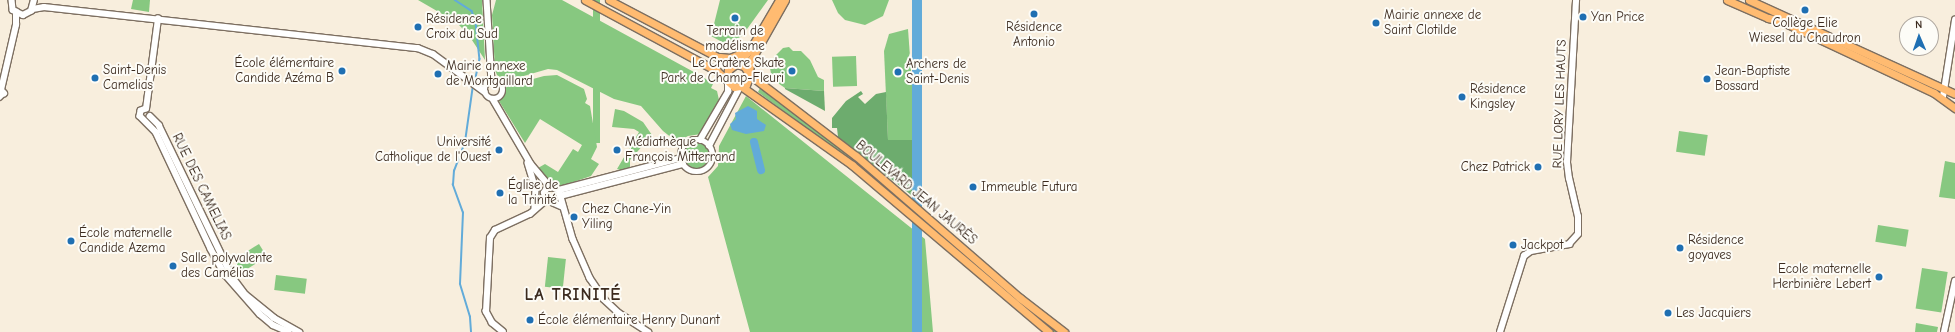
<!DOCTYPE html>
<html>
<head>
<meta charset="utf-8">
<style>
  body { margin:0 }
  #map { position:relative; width:1955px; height:332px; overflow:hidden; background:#f8eedd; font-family:"Comic Neue",sans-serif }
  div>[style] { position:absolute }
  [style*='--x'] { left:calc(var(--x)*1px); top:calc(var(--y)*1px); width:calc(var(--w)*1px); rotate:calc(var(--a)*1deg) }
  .green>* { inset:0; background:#87c880; transform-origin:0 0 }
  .round { border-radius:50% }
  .forest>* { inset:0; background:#6dac6e }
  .water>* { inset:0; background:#62abd9; transform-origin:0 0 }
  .stream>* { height:1.5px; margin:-0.75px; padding:0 0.75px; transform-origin:0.75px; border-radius:0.75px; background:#62abd9 }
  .river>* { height:8px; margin:-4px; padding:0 4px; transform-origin:4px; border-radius:4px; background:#62abd9 }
  .roads { filter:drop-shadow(1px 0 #7d6f61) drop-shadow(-1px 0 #7d6f61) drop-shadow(0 1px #7d6f61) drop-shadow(0 -1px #7d6f61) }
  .minor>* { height:5.5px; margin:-2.75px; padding:0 2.75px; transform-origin:2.75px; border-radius:2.75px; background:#fff }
  .minor>.ring { margin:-2.75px; padding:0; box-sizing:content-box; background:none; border:5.5px solid #fff; border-radius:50% }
  .major>* { height:7px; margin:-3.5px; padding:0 3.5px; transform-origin:3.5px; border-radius:3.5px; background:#ffbb71 }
  .dots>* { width:11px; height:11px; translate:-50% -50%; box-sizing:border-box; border:2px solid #fdfcf7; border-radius:50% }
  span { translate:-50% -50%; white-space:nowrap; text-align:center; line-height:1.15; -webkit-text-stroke:4px #fdfcf7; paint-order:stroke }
  .poi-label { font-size:13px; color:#3b2a1e }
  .left { translate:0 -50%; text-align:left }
  .right { translate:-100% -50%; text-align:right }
  .street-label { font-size:13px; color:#3b2a1e }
  .district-label { font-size:17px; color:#3b2a1e; font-weight:700; letter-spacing:1px }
  .north { position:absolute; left:1899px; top:16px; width:40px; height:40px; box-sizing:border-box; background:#fdfcf7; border:1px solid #afa8a0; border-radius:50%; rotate:358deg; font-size:11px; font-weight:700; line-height:16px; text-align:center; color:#3b2a1e }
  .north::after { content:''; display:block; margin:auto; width:14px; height:18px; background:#1f6fb2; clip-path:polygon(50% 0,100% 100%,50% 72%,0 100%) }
</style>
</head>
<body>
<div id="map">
  <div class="green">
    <i style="clip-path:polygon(133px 0,150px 0,149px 12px,131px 9px)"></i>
    <i style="clip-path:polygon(418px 0,482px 0,485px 60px,468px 34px,456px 22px)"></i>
    <i style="clip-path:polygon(496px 0,562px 0,703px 77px,713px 84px,711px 88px,717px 91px,719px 100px,701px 134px,688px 136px,677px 142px,663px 131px,641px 106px,614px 99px,557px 70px,548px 69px,506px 81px,497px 75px,495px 70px,492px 15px)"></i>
    <i style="left:593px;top:0;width:7px;height:143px"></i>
    <i style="clip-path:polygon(720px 0,768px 0,742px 36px,731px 42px,724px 43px,711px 36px)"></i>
    <i style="clip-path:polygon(832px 0,889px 0,883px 16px,865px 25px,845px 20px,838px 13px)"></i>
    <i style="clip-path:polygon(908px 29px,916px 140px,888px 140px,884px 51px,889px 34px)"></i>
    <i style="clip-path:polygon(789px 47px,793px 51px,801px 51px,810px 60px,818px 77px,824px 80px,824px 91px,785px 88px,772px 79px,770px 68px,774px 57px,783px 48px)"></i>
    <i style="left:856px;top:56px;width:30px;height:24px;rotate:88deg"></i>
    <i style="clip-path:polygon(557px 75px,584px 89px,587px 99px,585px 103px,590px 106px,597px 147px,591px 159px,599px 164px,591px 176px,562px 186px,546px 181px,538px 168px,545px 164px,558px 172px,573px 149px,578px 152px,582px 145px,540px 119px,525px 143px,499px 101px,507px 86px,544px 76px)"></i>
    <i style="clip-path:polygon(760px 88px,868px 170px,1059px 332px,1053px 332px,1022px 308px,866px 173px,758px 92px)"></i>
    <i style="clip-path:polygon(746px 96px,925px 239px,933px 332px,750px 332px,708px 177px,718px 166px,719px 146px)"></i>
    <i style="clip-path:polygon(615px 109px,624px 111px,643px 122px,652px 135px,630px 160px,630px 169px,623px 171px,617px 169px,639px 132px,634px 129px,612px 127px)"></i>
    <i style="left:1679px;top:131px;width:29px;height:21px;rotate:8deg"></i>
    <i class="round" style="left:684px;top:143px;width:26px;height:26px"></i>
    <i style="clip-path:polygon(1945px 161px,1955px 163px,1955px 199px,1939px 197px)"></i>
    <i style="left:1878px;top:225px;width:31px;height:17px;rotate:9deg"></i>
    <i style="left:259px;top:244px;width:15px;height:30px;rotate:58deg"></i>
    <i style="left:548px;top:257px;width:18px;height:30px;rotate:6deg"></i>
    <i style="left:1922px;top:268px;width:26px;height:41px;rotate:9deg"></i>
    <i style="left:276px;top:275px;width:31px;height:15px;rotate:7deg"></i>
    <i style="clip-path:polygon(1916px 323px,1938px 327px,1937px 332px,1915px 332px)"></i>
  </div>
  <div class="forest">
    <i style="clip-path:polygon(785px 88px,824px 91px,825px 111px,785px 89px)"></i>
    <i style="clip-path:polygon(861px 91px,863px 94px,858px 97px,865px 104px,876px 94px,886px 92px,888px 140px,916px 140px,920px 202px,838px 137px,837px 128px,832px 128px,832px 118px,846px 101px)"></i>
  </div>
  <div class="water">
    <i style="left:912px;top:0;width:10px;height:333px"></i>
    <i style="clip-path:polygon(748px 106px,757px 111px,757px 119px,766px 125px,764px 131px,746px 134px,732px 130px,730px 124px,736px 119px,735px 113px)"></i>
  </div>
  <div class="stream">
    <i style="--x:455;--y:0;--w:20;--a:33"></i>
    <i style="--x:472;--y:11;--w:12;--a:70"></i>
    <i style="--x:476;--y:22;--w:37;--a:84"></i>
    <i style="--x:480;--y:59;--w:24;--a:102"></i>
    <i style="--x:471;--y:332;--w:15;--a:-94"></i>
    <i style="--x:470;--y:317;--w:34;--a:-107"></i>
    <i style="--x:460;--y:284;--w:71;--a:-87.6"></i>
    <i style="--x:463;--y:213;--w:30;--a:-110"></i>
    <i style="--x:453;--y:185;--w:14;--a:-86"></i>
    <i style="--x:454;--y:171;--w:31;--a:-69"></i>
    <i style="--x:465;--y:142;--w:58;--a:-82"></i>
  </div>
  <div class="river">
    <i style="--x:754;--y:142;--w:29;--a:76"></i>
  </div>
  <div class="roads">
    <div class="minor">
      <i style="--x:12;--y:0;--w:10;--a:84"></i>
      <i style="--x:13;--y:10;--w:11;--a:27"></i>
      <i style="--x:23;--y:15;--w:9;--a:-27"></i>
      <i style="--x:31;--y:11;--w:11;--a:-75"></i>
      <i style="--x:487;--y:0;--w:82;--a:86.5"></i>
      <i style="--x:33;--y:9;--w:11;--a:-10"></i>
      <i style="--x:44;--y:7;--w:376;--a:6.3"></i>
      <i style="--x:418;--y:48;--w:16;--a:22"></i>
      <i style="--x:433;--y:54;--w:64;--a:36.2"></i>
      <i class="ring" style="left:485px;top:81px;width:12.5px;height:12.5px"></i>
      <i style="--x:0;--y:89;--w:6;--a:45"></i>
      <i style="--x:4;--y:93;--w:6;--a:135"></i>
      <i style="--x:1;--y:90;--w:67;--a:-77"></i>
      <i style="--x:16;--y:25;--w:13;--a:-90"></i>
      <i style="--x:1943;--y:97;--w:78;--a:-81.1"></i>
      <i style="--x:493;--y:99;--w:75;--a:59.7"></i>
      <i style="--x:531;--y:164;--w:30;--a:50"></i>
      <i style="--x:146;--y:109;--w:5;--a:158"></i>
      <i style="--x:141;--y:111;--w:5;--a:101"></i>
      <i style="--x:140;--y:116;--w:23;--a:45"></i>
      <i style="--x:156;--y:132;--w:129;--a:64.8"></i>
      <i style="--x:211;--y:249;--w:29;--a:61"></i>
      <i style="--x:225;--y:274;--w:53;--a:48.8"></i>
      <i style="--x:260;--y:314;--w:17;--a:40"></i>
      <i style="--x:273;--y:325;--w:17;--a:24"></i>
      <i style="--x:146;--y:109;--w:91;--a:-82.4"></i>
      <i style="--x:150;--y:116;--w:13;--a:45"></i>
      <i style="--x:159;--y:125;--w:170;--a:64.2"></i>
      <i style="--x:233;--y:278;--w:21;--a:53"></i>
      <i style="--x:246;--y:295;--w:36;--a:39"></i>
      <i style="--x:274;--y:318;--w:29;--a:29"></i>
      <i style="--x:700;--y:140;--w:56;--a:-59.7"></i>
      <i style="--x:728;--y:92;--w:10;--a:-90"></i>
      <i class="ring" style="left:681px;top:140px;width:26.5px;height:26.5px"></i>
      <i style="--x:709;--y:146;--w:67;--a:-62.3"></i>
      <i style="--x:528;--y:163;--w:27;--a:73"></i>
      <i style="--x:536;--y:189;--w:19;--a:93"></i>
      <i style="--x:559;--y:190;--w:126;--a:-14.7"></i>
      <i style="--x:560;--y:196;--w:127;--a:-14.6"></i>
      <i style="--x:562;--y:207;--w:17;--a:-156"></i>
      <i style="--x:546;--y:200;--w:7;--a:-106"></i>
      <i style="--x:544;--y:193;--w:6;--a:-59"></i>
      <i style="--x:547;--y:188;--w:5;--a:-11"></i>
      <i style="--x:552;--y:187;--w:8;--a:23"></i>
      <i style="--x:559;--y:190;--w:51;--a:74.1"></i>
      <i style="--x:573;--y:239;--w:43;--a:66.4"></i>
      <i style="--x:590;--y:278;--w:25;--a:56"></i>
      <i style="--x:604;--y:299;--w:21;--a:43"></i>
      <i style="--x:619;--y:313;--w:35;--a:33"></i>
      <i style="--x:503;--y:332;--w:14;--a:-141"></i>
      <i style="--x:492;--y:323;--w:13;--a:-119"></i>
      <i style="--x:486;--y:312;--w:74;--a:-86.9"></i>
      <i style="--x:490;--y:238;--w:9;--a:-58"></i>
      <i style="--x:495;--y:230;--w:38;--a:-25"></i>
      <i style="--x:530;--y:214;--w:21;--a:-41"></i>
      <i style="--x:1500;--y:332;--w:80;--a:-72.5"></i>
      <i style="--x:1524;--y:256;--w:9;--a:-36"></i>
      <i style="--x:1531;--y:251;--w:39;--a:-10"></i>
      <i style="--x:1569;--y:244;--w:13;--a:-48"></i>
      <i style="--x:1578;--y:234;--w:17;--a:-90"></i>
      <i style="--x:1578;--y:217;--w:39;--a:-103"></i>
      <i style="--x:1569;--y:179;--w:17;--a:-97"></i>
      <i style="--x:1567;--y:162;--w:162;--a:-86.8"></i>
      <i style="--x:1944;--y:332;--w:52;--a:-77.8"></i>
    </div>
    <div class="major">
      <i style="--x:585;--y:0;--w:150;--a:28.3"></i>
      <i style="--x:717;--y:71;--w:23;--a:43"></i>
      <i style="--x:734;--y:87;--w:12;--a:-9"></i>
      <i style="--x:746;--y:85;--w:11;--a:-68"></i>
      <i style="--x:750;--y:75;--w:11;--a:-124"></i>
      <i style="--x:744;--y:66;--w:8;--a:-166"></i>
      <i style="--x:736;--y:64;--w:10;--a:143"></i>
      <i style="--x:728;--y:70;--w:8;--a:97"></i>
      <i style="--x:609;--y:0;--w:140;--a:27.7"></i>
      <i style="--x:1727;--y:0;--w:45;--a:23.7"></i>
      <i style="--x:1768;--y:18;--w:13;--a:13"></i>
      <i style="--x:1781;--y:21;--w:169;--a:25.2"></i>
      <i style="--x:1934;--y:93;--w:26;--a:36"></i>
      <i style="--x:1749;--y:0;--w:226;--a:24.5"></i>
      <i style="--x:720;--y:57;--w:10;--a:6"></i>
      <i style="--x:730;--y:58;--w:21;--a:-23"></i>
      <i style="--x:738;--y:64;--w:21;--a:-51"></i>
      <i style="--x:751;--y:48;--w:56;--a:-59.7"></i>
      <i style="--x:749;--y:71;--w:11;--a:-80"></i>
      <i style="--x:751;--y:60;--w:69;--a:-60.5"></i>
      <i style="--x:750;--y:75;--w:133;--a:37.4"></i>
      <i style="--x:856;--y:156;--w:217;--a:40.9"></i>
      <i style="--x:1020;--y:298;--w:56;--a:37.7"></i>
      <i style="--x:742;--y:87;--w:135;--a:35.3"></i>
      <i style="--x:852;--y:165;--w:258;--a:40.3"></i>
    </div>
  </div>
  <div class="dots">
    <i style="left:1805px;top:10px;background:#1f6fb2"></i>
    <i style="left:1034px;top:14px;background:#1f6fb2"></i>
    <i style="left:1583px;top:17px;background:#1f6fb2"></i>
    <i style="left:735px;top:18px;background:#1f6fb2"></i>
    <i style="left:1376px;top:23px;background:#1f6fb2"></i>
    <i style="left:418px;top:27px;background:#1f6fb2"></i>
    <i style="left:342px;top:71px;background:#1f6fb2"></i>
    <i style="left:792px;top:71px;background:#1f6fb2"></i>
    <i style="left:898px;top:72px;background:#1f6fb2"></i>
    <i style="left:438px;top:74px;background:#1f6fb2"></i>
    <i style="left:95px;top:78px;background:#1f6fb2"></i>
    <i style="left:1707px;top:79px;background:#1f6fb2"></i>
    <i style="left:1462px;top:97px;background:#1f6fb2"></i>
    <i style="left:499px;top:150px;background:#1f6fb2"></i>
    <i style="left:617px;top:150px;background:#1f6fb2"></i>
    <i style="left:1538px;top:167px;background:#1f6fb2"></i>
    <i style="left:973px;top:187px;background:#1f6fb2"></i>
    <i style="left:500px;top:193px;background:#1f6fb2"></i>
    <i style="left:574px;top:217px;background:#1f6fb2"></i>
    <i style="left:71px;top:241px;background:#1f6fb2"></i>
    <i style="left:1513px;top:245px;background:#1f6fb2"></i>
    <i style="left:1680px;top:248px;background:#1f6fb2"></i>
    <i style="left:173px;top:266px;background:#1f6fb2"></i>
    <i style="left:1879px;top:277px;background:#1f6fb2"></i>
    <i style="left:1668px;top:313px;background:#1f6fb2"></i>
    <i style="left:530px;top:320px;background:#1f6fb2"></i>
  </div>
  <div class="poi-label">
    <span class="left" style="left:1384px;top:23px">Mairie annexe de<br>Saint Clotilde</span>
    <span class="left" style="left:1591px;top:17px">Yan Price</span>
    <span class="left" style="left:426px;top:27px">Résidence<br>Croix du Sud</span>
    <span style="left:1805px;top:31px">Collège Elie<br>Wiesel du Chaudron</span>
    <span style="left:1034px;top:35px">Résidence<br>Antonio</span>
    <span style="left:735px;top:39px">Terrain de<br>modélisme</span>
    <span class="right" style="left:334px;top:71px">École élémentaire<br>Candide Azéma B</span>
    <span class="right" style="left:784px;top:71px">Le Cratère Skate<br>Park de Champ-Fleuri</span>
    <span class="left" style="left:906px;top:72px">Archers de<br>Saint-Denis</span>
    <span class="left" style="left:446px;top:74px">Mairie annexe<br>de Montgaillard</span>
    <span class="left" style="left:103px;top:78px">Saint-Denis<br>Camelias</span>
    <span class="left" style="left:1715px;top:79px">Jean-Baptiste<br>Bossard</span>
    <span class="left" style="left:1470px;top:97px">Résidence<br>Kingsley</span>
    <span class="right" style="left:491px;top:150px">Université<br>Catholique de l'Ouest</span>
    <span class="left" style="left:625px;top:150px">Médiathèque<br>François Mitterrand</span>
    <span class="right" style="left:1530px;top:167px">Chez Patrick</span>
    <span class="left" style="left:508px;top:193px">Église de<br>la Trinité</span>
    <span class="left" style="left:981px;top:187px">Immeuble Futura</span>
    <span class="left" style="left:582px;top:217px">Chez Chane-Yin<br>Yiling</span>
    <span class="left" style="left:79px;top:241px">École maternelle<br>Candide Azema</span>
    <span class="left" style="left:1688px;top:248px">Résidence<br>goyaves</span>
    <span class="left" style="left:1521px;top:245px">Jackpot</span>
    <span class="left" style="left:181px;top:266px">Salle polyvalente<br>des Camélias</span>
    <span class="right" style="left:1871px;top:277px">Ecole maternelle<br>Herbinière Lebert</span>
    <span class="left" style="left:1676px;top:313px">Les Jacquiers</span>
    <span class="left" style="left:538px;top:320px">École élémentaire Henry Dunant</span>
  </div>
  <div class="street-label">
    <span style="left:1560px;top:104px;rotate:-88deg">RUE LORY LES HAUTS</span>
    <span style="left:201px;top:187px;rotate:64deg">RUE DES CAMELIAS</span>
    <span style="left:916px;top:193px;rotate:40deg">BOULEVARD JEAN JAURÈS</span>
  </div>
  <div class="district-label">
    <span style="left:573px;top:295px">LA TRINITÉ</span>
  </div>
  <div class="north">N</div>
</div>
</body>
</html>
